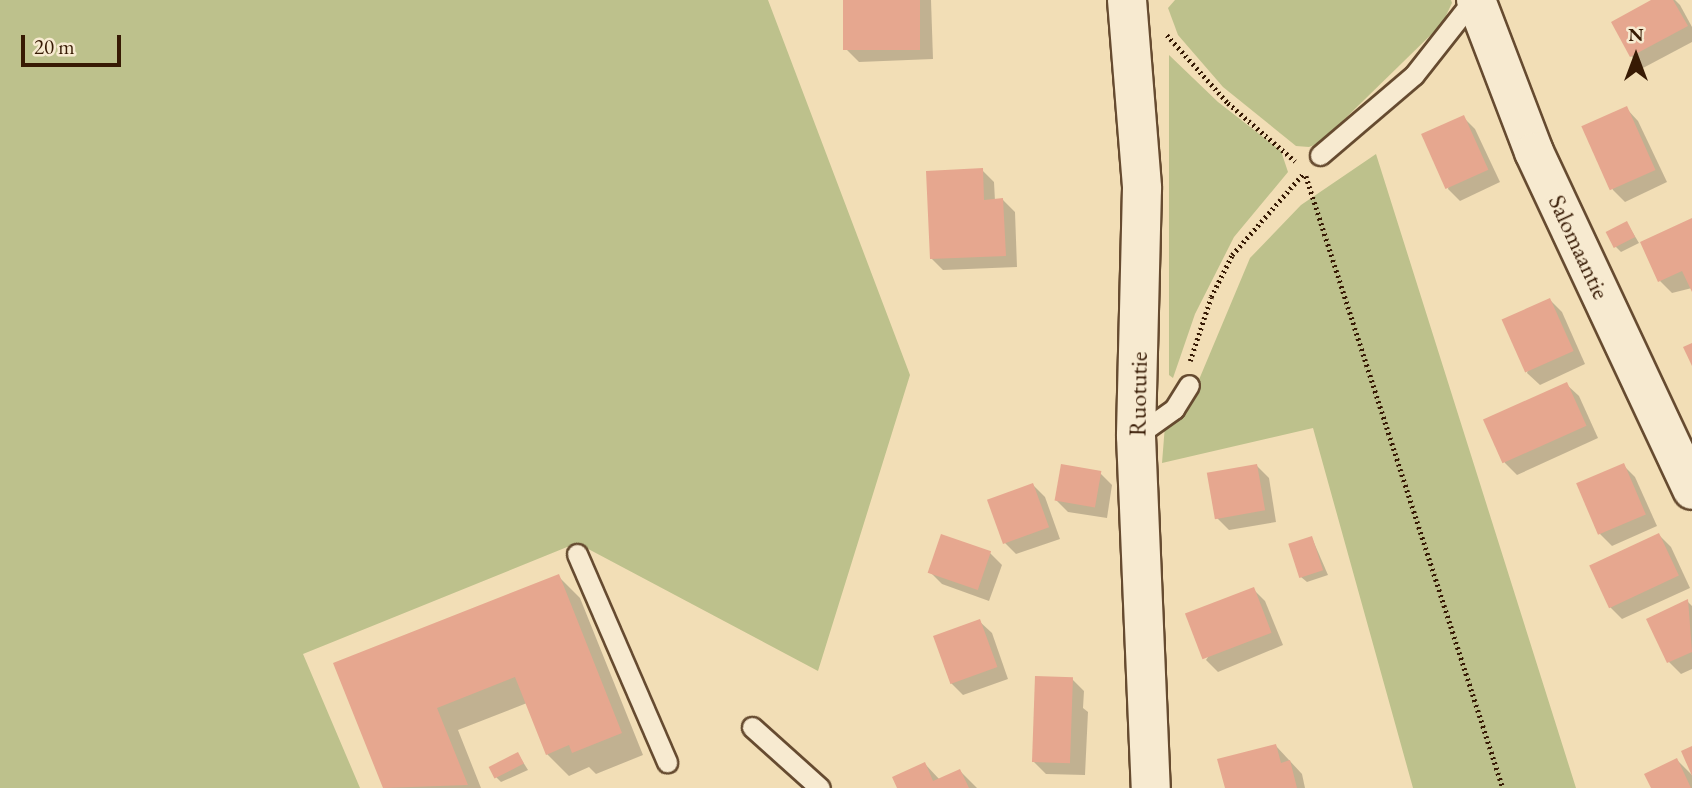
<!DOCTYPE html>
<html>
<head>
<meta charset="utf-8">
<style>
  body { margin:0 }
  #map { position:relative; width:1692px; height:788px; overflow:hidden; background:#f2deb6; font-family:"EB Garamond",serif }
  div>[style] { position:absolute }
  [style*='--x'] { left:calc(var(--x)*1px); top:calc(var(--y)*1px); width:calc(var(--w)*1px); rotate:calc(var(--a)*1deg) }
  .green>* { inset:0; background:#bdc18c }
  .shadow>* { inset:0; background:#0003 }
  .building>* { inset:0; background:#e6a78f; transform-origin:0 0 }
  .path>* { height:4.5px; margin-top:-2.25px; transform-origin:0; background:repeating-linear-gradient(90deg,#371a04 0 2px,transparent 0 5.5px) }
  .roads { filter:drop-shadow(2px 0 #664b30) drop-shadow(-2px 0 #664b30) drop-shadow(0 2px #664b30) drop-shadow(0 -2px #664b30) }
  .lane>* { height:19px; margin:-9.5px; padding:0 9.5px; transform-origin:9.5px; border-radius:9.5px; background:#f7ead0 }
  .street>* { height:38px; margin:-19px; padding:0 19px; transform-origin:19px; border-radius:19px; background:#f7ead0 }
  .secondary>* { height:38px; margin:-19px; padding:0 19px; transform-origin:19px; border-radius:19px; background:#f7ead0 }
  span { translate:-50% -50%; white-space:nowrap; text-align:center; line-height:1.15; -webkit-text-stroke:6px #f7ead0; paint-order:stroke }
  .street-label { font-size:24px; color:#371a04 }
  .north { position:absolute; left:1601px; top:21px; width:70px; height:70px; -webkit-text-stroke:5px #f7ead0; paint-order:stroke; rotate:0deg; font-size:19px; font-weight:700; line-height:28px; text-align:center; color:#371a04 }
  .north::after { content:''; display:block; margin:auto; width:24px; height:32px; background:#371a04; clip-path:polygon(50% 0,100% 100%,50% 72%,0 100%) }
  .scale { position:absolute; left:21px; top:35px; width:100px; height:32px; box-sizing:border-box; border:4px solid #371a04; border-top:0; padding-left:9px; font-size:21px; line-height:24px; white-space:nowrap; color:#371a04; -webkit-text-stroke:5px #f7ead0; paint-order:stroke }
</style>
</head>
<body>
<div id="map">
  <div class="green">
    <i style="clip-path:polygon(0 0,768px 0,910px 375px,818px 671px,577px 543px,303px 654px,360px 788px,0 788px)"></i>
    <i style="clip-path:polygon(1175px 0,1451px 0,1452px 3px,1442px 24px,1320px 143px,1309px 147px,1296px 146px,1223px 87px,1178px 35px,1168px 8px)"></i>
    <i style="clip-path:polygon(1169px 55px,1218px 102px,1281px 151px,1288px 172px,1234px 237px,1195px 314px,1173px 378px,1169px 375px)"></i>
    <i style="clip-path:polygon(1376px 154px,1576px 788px,1413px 788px,1313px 428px,1162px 463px,1165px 425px,1185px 413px,1250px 258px,1301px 205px)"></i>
  </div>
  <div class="shadow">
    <i style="clip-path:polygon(845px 0,931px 0,933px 59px,859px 62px,847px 50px)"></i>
    <i style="clip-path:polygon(1655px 0,1675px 0,1680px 5px,1692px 27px,1692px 42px,1643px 68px,1631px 56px)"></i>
    <i style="clip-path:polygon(1626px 108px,1638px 121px,1667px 182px,1625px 202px,1613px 190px,1584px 128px)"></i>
    <i style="clip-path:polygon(1463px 117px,1475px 129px,1500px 182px,1460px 201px,1448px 189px)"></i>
    <i style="clip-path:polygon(982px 170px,994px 182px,995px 201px,1003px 200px,1015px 212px,1017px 267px,943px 270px,931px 258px)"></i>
    <i style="clip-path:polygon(1692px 220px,1692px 288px,1672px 293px,1660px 281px)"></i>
    <i style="clip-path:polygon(1627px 223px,1639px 243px,1621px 252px,1615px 246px)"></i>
    <i style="clip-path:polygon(1550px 300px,1562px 312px,1585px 364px,1540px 385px,1527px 373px)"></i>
    <i style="clip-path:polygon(1566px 384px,1579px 396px,1598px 438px,1517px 475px,1505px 463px,1485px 421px)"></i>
    <i style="clip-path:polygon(1623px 465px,1635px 477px,1657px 526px,1612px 546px,1600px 534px)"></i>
    <i style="clip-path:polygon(1257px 466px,1269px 478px,1276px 522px,1229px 530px,1217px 518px)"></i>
    <i style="clip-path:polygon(1100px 473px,1112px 485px,1107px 518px,1068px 512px,1056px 500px)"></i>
    <i style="clip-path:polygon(1033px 485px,1045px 497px,1060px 539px,1016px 554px,1004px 542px)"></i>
    <i style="clip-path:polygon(1659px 535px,1671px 547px,1690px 588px,1622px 619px,1610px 607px)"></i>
    <i style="clip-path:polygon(1312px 538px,1328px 575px,1307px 582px,1301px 577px)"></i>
    <i style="clip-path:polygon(990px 553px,1002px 565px,989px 601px,942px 584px,930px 572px)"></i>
    <i style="clip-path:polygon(558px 576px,580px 598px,643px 755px,596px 774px,589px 767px,569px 776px,547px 754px,527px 703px,458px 730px,481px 788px,385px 788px,336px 664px)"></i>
    <i style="clip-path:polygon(1253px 589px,1265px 601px,1283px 645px,1218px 672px,1206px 660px)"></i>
    <i style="clip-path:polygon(1687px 601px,1692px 606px,1692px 669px,1681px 674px,1669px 662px,1649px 619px)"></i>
    <i style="clip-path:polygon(979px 621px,992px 633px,1008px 679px,963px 695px,951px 683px)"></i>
    <i style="clip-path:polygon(1072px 679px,1084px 691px,1083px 708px,1088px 712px,1085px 775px,1046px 774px,1033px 761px)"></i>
    <i style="clip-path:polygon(1276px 746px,1302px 774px,1305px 788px,1227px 788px)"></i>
    <i style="clip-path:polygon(518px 754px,528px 770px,501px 782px,495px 776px)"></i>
    <i style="clip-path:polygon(1677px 760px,1692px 775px,1692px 788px,1653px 788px)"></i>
    <i style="clip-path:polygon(925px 764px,940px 780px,960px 771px,977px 788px,898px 788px)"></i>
  </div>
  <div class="building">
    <i style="left:843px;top:0;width:77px;height:50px"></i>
    <i style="clip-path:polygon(1651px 0,1673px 0,1688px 26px,1630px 57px,1611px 22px)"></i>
    <i style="left:1627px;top:106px;width:70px;height:50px;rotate:66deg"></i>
    <i style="left:1464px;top:115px;width:60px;height:47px;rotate:66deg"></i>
    <i style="clip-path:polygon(983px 168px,984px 200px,1003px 198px,1006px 256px,930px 259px,926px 171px)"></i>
    <i style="clip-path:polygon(1692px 218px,1692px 292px,1682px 271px,1658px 282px,1640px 242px)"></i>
    <i style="left:1627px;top:221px;width:18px;height:24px;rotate:63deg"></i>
    <i style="left:1550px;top:298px;width:58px;height:53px;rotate:66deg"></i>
    <i style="clip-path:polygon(1692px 343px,1692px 366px,1683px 347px)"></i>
    <i style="left:1567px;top:382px;width:48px;height:92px;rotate:66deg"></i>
    <i style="left:1624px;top:463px;width:56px;height:52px;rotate:67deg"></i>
    <i style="left:1061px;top:464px;width:41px;height:37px;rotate:10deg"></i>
    <i style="left:1257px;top:464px;width:47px;height:51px;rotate:80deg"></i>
    <i style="left:1033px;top:483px;width:47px;height:49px;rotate:70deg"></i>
    <i style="left:1659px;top:533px;width:47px;height:77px;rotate:65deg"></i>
    <i style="left:941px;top:534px;width:53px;height:41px;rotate:19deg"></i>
    <i style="left:1312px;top:536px;width:36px;height:25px;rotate:72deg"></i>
    <i style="clip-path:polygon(559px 574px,622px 733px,572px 753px,569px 745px,546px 755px,515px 677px,437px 708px,468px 785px,383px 788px,333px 663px)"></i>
    <i style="left:1254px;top:587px;width:49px;height:74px;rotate:69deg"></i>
    <i style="clip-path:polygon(1688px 599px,1692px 652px,1667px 663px,1646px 619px)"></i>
    <i style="left:980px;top:619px;width:51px;height:50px;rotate:70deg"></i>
    <i style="left:1035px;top:676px;width:38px;height:86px;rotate:2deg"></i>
    <i style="clip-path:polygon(1276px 744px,1281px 763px,1290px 760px,1297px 788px,1225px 788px,1217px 759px)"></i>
    <i style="clip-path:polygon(1692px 746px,1692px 776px,1681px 751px)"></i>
    <i style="left:518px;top:752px;width:13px;height:33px;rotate:63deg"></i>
    <i style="clip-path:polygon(1677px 758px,1691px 788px,1651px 788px,1644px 774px)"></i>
    <i style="clip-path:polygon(925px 762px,933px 781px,960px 769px,969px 788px,897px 788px,892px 777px)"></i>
  </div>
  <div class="path">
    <i style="--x:1167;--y:35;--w:91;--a:48.1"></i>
    <i style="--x:1228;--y:103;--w:89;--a:40.9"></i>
    <i style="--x:1306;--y:176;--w:643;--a:72.16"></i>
    <i style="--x:1190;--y:361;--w:67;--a:-71.8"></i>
    <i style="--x:1211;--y:297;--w:47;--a:-63.4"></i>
    <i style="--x:1232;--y:255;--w:108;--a:-48.8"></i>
  </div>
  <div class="roads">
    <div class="lane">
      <i style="--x:1320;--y:155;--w:123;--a:-40.4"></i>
      <i style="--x:1414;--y:75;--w:95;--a:-51.8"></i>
      <i style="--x:1136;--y:436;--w:47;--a:-35.4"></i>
      <i style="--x:1174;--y:409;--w:28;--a:-58"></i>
      <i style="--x:577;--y:554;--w:227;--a:66.6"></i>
      <i style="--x:752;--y:727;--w:91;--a:41.9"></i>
    </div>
    <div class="street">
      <i style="--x:1476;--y:0;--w:163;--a:69.1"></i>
      <i style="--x:1534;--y:152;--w:373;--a:64.9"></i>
    </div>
    <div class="secondary">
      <i style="--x:1127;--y:0;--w:189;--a:85.4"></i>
      <i style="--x:1142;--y:188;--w:248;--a:91.4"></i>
      <i style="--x:1136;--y:436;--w:352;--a:87.6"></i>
    </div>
  </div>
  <div class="street-label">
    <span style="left:1579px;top:247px;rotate:65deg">Salomaantie</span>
    <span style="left:1138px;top:394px;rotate:-89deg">Ruotutie</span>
  </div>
  <div class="north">N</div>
  <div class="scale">20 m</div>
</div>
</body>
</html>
